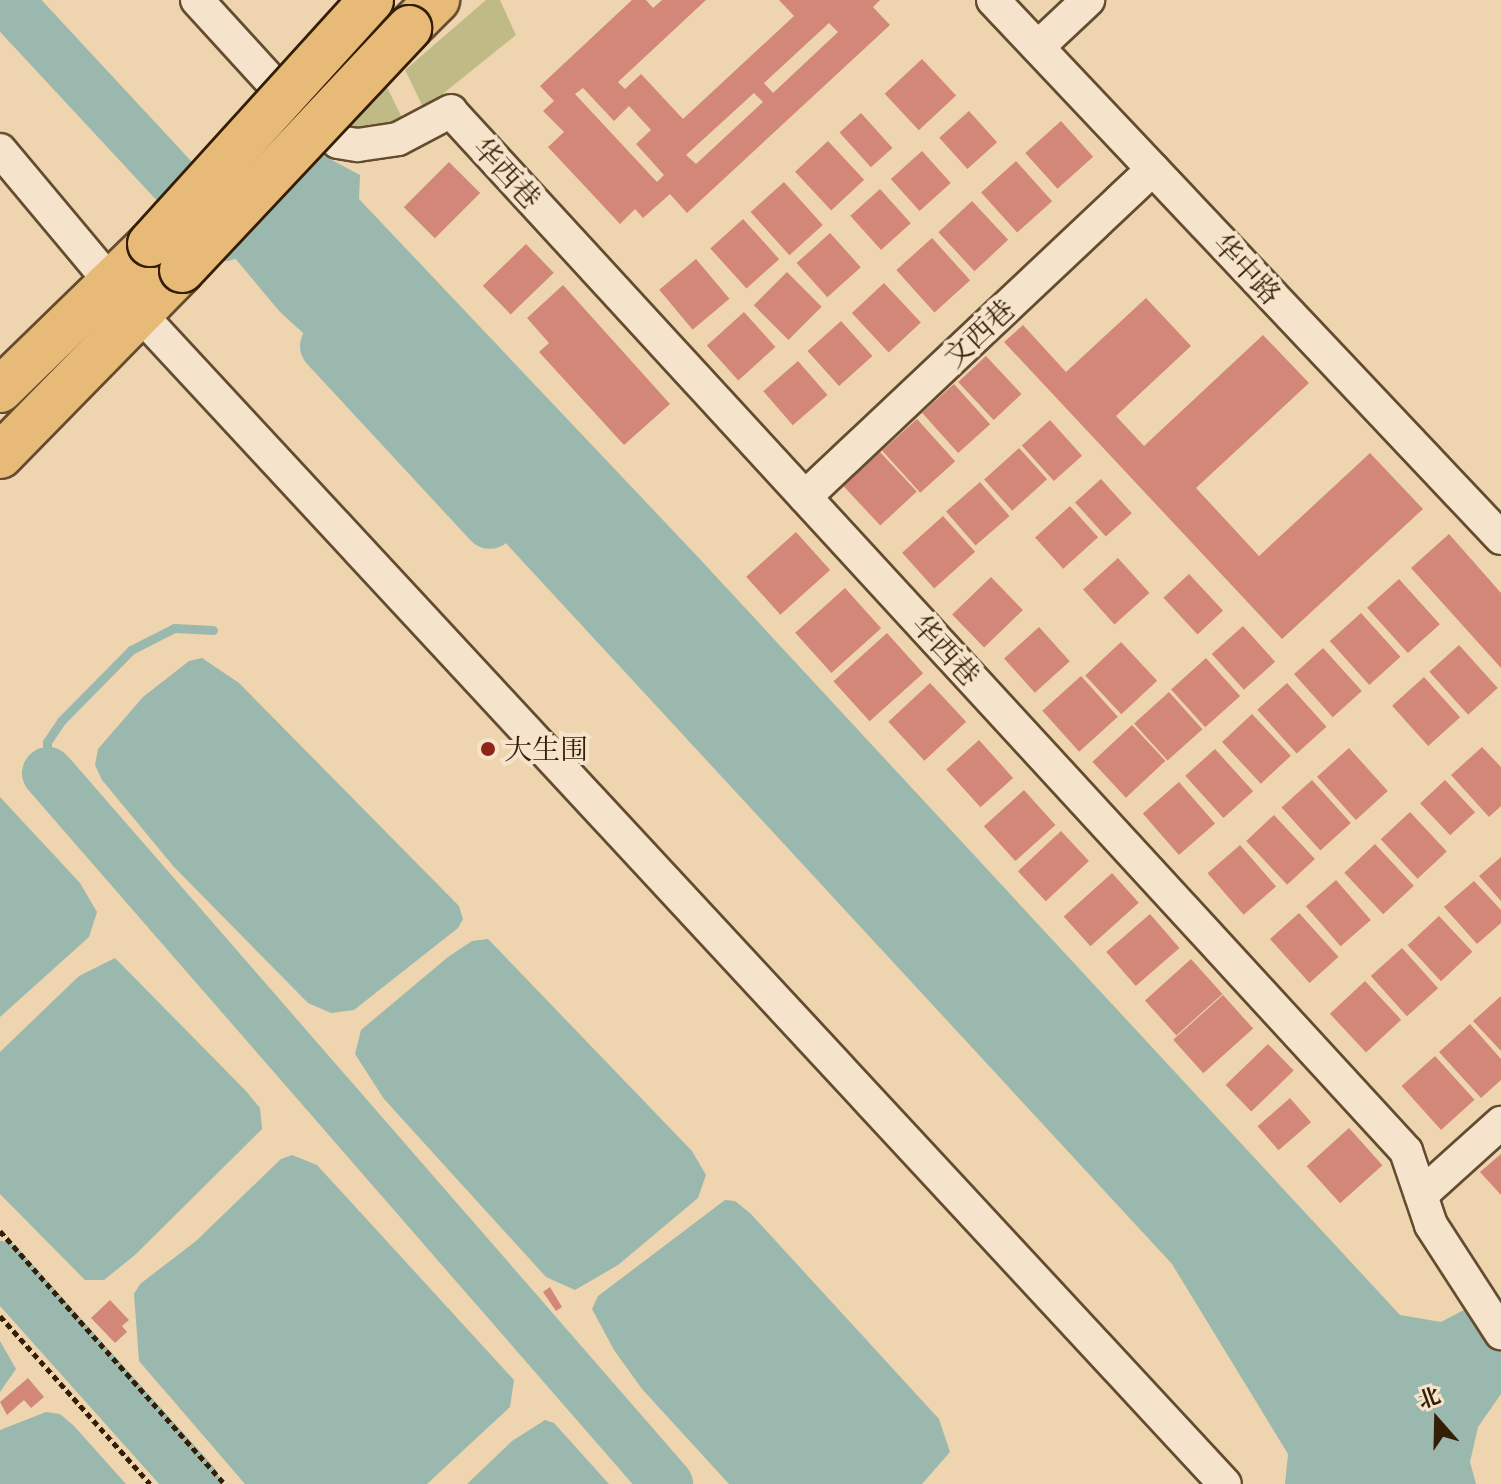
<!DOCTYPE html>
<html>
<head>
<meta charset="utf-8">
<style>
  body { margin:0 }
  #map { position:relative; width:1501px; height:1484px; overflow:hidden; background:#efd5af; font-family:"Gentium Book Plus","Noto Serif SC",serif }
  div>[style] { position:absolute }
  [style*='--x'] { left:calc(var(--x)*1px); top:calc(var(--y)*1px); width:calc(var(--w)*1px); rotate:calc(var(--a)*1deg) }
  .green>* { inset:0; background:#c0bb86 }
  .water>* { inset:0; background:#9ab8ad }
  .stream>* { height:9px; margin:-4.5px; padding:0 4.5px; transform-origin:4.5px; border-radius:4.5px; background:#9ab8ad }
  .river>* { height:52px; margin:-26px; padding:0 26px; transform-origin:26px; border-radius:26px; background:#9ab8ad }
  .building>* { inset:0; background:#d38779; transform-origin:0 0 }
  .path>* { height:5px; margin-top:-2.5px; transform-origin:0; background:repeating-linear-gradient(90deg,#341e06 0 6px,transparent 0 10px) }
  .roads { filter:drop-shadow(2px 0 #634c30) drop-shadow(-2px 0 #634c30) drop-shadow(0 2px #634c30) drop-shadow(0 -2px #634c30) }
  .minor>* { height:32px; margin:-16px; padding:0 16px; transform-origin:16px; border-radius:16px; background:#f5e4cb }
  .highway>* { height:44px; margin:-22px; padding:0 22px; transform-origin:22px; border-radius:22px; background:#e8ba78 }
  .bridges { filter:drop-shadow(2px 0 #341e06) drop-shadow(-2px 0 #341e06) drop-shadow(0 2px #341e06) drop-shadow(0 -2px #341e06) }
  .highway-bridge>* { height:44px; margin:-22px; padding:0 22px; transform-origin:22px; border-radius:22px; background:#e8ba78 }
  .dots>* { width:22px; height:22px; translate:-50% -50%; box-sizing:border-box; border:4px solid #f5e4cb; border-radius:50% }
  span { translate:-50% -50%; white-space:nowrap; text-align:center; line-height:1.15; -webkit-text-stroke:8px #f5e4cb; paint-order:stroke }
  .street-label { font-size:28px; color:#341e06 }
  .poi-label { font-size:28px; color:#341e06 }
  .left { translate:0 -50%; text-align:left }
  .north { position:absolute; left:1397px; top:1380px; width:80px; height:80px; -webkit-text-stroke:6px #f5e4cb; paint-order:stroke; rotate:340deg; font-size:22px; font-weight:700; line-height:32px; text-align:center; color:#341e06 }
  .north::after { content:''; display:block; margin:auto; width:28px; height:36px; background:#341e06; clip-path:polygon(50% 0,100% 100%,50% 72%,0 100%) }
</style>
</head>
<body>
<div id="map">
  <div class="green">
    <i style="clip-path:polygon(486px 0,500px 0,516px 35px,424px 109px,405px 70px)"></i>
    <i style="clip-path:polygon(385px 83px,405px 124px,388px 131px,334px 127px)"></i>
  </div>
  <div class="water">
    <i style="clip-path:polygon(296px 141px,360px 175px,359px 199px,697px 556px,1400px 1315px,1441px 1322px,1475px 1304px,1501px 1340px,1501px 1394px,1478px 1427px,1470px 1462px,1476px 1484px,1285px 1484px,1288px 1454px,1172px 1264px,442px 474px,437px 455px,280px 312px,213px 232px)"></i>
    <i style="clip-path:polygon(202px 658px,239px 683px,459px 906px,463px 919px,458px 928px,354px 1010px,331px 1013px,308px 1003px,174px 867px,102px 780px,95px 765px,98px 749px,143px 697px,189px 661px)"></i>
    <i style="clip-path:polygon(0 797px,80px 883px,97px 912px,89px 937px,0 1017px)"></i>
    <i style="clip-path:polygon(488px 939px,692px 1151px,706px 1175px,698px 1198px,618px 1265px,575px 1290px,546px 1277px,384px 1099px,355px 1054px,361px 1030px,448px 957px,472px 941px)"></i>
    <i style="clip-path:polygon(115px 958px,246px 1091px,260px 1108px,262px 1129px,135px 1255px,104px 1280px,85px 1280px,0 1194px,0 1052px,79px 976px)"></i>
    <i style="clip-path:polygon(292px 1155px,317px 1165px,514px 1380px,510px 1407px,427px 1484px,245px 1484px,139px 1361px,134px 1294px,140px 1284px,196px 1241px,281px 1159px)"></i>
    <i style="clip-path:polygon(725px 1200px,735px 1201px,751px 1214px,939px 1419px,950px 1452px,922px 1484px,729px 1484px,642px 1389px,614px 1350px,592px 1309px,598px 1296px)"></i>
    <i style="clip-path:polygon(0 1341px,16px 1369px,0 1392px)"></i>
    <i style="clip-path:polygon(46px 1412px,60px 1414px,74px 1426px,126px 1484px,0 1484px,0 1430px)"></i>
    <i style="clip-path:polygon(545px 1420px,554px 1423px,609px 1484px,467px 1484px,512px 1441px)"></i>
  </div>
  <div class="stream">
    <i style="--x:48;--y:773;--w:31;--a:-92"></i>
    <i style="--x:47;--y:742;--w:25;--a:-56"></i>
    <i style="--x:61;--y:721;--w:100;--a:-45.4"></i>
    <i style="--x:131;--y:650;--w:48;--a:-27.1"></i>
    <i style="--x:174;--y:628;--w:39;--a:3"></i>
  </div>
  <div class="river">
    <i style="--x:6;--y:0;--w:321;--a:47.1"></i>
    <i style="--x:326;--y:346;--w:241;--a:47.2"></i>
    <i style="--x:48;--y:773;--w:943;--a:48.96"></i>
    <i style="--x:0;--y:1267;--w:291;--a:48.2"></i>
  </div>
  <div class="building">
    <i style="clip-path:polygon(evenodd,632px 0,646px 0,653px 8px,662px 0,706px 0,618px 82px,625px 89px,641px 74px,683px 119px,794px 16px,779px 0,880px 0,873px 7px,890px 25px,687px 213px,670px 194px,643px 218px,635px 209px,620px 224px,548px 147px,564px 132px,543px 111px,554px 101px,540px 86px,632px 0,829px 23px,838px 32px,773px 93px,764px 83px,829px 23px,632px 0,583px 88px,614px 121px,629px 106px,651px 130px,636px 144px,664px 175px,657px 182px,575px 94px,583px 88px,632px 0,754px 93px,763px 102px,696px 164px,686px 155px,754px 93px)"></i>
    <i style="left:922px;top:59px;width:50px;height:51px;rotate:47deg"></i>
    <i style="left:969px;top:111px;width:42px;height:40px;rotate:48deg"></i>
    <i style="left:861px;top:113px;width:47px;height:29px;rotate:48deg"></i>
    <i style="left:1061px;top:121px;width:48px;height:48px;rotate:48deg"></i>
    <i style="left:828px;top:141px;width:53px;height:45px;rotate:47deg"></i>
    <i style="left:922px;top:151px;width:43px;height:42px;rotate:48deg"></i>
    <i style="left:1016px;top:161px;width:54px;height:47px;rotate:48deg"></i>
    <i style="left:449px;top:162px;width:44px;height:64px;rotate:45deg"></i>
    <i style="left:784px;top:182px;width:58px;height:45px;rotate:48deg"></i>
    <i style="left:880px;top:189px;width:46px;height:40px;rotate:48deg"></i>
    <i style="left:972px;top:201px;width:53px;height:46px;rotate:47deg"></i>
    <i style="left:743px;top:219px;width:54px;height:44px;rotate:48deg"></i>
    <i style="left:830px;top:233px;width:46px;height:45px;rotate:48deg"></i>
    <i style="left:932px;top:238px;width:57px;height:48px;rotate:48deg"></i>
    <i style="left:526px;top:244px;width:40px;height:60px;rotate:46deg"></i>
    <i style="left:696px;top:259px;width:52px;height:48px;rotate:50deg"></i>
    <i style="left:787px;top:272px;width:49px;height:47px;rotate:45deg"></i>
    <i style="left:884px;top:283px;width:54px;height:44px;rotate:47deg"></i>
    <i style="clip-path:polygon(563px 285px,670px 404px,624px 445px,539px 352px,549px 343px,527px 318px)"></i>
    <i style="clip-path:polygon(1146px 298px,1191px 346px,1116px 416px,1144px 446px,1263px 335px,1309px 383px,1196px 488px,1259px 556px,1370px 453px,1423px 509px,1282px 639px,1004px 342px,1023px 325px,1066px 372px)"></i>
    <i style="left:744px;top:312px;width:47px;height:50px;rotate:48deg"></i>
    <i style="left:841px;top:321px;width:47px;height:45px;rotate:48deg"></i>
    <i style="left:986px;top:356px;width:52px;height:38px;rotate:47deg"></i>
    <i style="left:798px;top:361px;width:45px;height:46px;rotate:49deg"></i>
    <i style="left:954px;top:384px;width:54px;height:43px;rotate:48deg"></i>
    <i style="left:917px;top:419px;width:57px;height:47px;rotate:48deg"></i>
    <i style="left:1050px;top:420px;width:48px;height:38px;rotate:48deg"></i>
    <i style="left:1019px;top:448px;width:42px;height:47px;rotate:48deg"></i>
    <i style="left:880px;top:452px;width:54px;height:50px;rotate:47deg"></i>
    <i style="left:1101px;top:479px;width:46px;height:35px;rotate:48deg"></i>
    <i style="left:980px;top:482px;width:45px;height:45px;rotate:49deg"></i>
    <i style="left:1070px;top:506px;width:42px;height:47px;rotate:48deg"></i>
    <i style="left:943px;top:516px;width:48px;height:55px;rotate:48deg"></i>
    <i style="left:796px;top:532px;width:51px;height:67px;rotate:48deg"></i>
    <i style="clip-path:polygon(1449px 534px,1501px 593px,1501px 668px,1411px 568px)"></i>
    <i style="left:1118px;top:558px;width:47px;height:47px;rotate:48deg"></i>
    <i style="left:1189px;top:574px;width:50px;height:35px;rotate:47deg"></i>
    <i style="left:991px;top:577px;width:46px;height:54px;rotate:46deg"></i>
    <i style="left:1399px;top:579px;width:61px;height:43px;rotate:48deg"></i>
    <i style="left:845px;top:588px;width:54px;height:67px;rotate:48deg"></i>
    <i style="left:1361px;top:613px;width:59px;height:42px;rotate:48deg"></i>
    <i style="left:1243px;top:626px;width:48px;height:42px;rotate:48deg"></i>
    <i style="left:1039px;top:627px;width:46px;height:47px;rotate:48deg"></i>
    <i style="left:887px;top:633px;width:54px;height:72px;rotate:48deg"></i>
    <i style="left:1121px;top:642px;width:53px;height:49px;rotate:47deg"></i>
    <i style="left:1459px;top:645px;width:58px;height:40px;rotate:48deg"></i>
    <i style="left:1323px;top:648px;width:58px;height:39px;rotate:48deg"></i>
    <i style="left:1206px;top:658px;width:51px;height:47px;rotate:48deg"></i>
    <i style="left:1081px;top:676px;width:55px;height:52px;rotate:48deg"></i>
    <i style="left:1424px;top:677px;width:54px;height:43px;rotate:48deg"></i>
    <i style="left:930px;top:683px;width:53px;height:57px;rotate:47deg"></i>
    <i style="left:1287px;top:683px;width:59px;height:40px;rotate:48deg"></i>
    <i style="left:1169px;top:692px;width:50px;height:47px;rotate:48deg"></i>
    <i style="left:1252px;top:714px;width:57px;height:41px;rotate:47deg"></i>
    <i style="left:1132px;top:725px;width:49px;height:54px;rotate:47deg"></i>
    <i style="left:979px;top:740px;width:51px;height:44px;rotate:48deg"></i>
    <i style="clip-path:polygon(1482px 747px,1501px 767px,1501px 806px,1489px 817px,1451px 775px)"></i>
    <i style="left:1349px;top:748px;width:58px;height:43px;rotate:48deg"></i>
    <i style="left:1215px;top:749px;width:57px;height:40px;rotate:48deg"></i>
    <i style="left:1312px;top:780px;width:58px;height:41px;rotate:48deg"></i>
    <i style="left:1445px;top:780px;width:44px;height:34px;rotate:47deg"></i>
    <i style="left:1179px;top:782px;width:55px;height:48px;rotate:49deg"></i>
    <i style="left:1024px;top:790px;width:47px;height:54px;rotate:48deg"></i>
    <i style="left:1410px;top:812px;width:54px;height:40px;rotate:47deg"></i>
    <i style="left:1274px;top:815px;width:60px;height:38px;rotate:47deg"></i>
    <i style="left:1061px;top:831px;width:41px;height:59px;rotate:47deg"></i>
    <i style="left:1375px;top:844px;width:57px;height:42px;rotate:47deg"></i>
    <i style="left:1240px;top:845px;width:55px;height:43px;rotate:49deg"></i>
    <i style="clip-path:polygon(1501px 857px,1501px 901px,1479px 876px)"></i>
    <i style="left:1112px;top:873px;width:40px;height:65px;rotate:48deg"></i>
    <i style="left:1336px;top:880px;width:53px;height:40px;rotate:49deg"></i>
    <i style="clip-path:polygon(1474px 881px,1501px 910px,1501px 923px,1477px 944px,1444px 907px)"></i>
    <i style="left:1299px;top:913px;width:59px;height:39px;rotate:48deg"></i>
    <i style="left:1150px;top:914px;width:45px;height:58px;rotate:49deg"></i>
    <i style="left:1439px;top:916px;width:49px;height:43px;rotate:47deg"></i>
    <i style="left:1402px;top:948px;width:54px;height:42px;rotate:48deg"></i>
    <i style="left:1191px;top:959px;width:47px;height:62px;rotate:48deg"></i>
    <i style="left:1365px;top:981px;width:53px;height:48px;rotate:47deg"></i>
    <i style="left:1223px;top:995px;width:45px;height:67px;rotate:48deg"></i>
    <i style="clip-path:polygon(1501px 996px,1501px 1051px,1473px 1021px)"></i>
    <i style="clip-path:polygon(1470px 1024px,1501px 1059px,1501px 1080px,1481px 1098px,1439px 1052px)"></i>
    <i style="left:1268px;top:1044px;width:37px;height:59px;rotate:46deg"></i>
    <i style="left:1435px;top:1056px;width:59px;height:45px;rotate:48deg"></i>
    <i style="left:1290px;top:1098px;width:32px;height:43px;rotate:49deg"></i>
    <i style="left:1349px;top:1128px;width:50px;height:57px;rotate:48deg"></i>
    <i style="clip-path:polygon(1501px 1154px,1501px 1195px,1480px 1172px)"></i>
    <i style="clip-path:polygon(550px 1287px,562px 1307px,556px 1311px,543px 1292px)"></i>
    <i style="clip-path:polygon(110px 1300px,129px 1320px,122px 1326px,127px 1332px,115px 1343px,91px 1318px)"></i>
    <i style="clip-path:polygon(28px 1378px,44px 1397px,31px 1408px,24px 1400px,7px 1415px,0 1402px)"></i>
  </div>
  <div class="path">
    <i style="--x:0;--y:1231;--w:339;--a:48.4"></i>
    <i style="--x:0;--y:1316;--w:225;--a:48.2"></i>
  </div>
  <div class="roads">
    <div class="minor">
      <i style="--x:197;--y:0;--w:156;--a:47.6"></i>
      <i style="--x:302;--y:115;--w:45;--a:36.9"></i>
      <i style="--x:338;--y:142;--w:20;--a:9"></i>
      <i style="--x:358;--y:145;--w:40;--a:-8.5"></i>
      <i style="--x:398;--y:139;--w:60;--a:-27.8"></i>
      <i style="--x:993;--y:0;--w:740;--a:46.64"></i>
      <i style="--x:1038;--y:47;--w:69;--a:-43.2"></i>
      <i style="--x:454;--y:115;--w:1407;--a:47.42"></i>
      <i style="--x:1406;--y:1151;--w:78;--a:71.3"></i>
      <i style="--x:1431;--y:1225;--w:129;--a:57.1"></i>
      <i style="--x:0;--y:150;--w:176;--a:50.1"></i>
      <i style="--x:113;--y:285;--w:1635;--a:47.16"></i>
      <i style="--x:805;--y:497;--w:478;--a:-43.3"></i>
      <i style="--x:1421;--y:1195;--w:108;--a:-42"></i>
    </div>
    <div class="highway">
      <i style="--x:409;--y:28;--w:40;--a:-45"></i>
      <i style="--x:0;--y:390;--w:209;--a:-44.2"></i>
      <i style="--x:0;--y:456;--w:260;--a:-45.6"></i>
    </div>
  </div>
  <div class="bridges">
    <div class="highway-bridge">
      <i style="--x:150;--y:244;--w:329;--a:-47.8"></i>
      <i style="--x:182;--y:270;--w:332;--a:-46.8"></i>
    </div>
  </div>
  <div class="dots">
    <i style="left:488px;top:749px;background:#8f2418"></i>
  </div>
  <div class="street-label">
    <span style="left:507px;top:173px;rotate:47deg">华西巷</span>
    <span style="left:1247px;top:269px;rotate:47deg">华中路</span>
    <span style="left:979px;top:333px;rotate:-43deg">文西巷</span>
    <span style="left:946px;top:650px;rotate:47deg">华西巷</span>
  </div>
  <div class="poi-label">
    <span class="left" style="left:504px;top:749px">大生围</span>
  </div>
  <div class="north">北</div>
</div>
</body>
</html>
